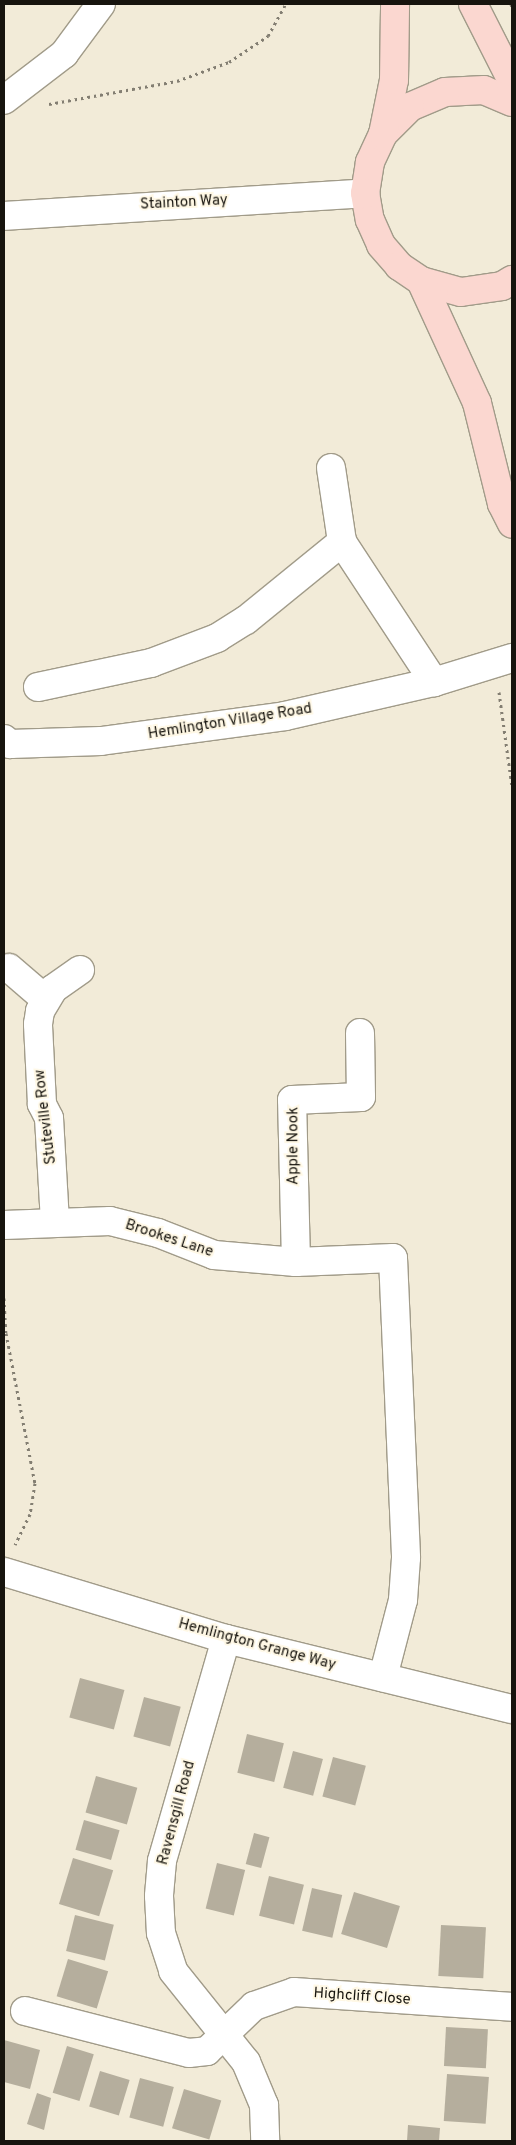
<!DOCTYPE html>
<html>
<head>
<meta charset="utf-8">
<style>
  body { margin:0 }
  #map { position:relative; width:516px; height:2145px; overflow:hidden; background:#f2ebd8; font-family:Overpass,sans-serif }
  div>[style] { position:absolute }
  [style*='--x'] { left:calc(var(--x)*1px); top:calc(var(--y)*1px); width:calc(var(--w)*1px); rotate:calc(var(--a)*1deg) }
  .building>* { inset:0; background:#b5ae9d; transform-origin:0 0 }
  .path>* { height:3px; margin-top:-1.5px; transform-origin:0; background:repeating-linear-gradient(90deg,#837e72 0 2.5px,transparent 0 6.5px) }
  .roads { filter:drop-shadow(1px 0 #a19b89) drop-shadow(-1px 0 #a19b89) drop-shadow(0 1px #a19b89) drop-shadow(0 -1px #a19b89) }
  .minor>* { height:28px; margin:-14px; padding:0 14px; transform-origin:14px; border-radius:14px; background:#fff }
  .major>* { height:28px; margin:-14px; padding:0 14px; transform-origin:14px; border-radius:14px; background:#fbd7d0 }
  span { translate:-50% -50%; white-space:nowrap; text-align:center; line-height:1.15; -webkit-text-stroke:4px #fff8e5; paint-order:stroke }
  .street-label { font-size:15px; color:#17140e }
  .frame { position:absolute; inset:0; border:5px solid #17140e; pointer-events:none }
</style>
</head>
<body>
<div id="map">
  <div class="building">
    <i style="left:80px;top:1678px;width:46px;height:41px;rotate:15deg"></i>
    <i style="left:144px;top:1697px;width:38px;height:41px;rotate:15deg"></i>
    <i style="left:247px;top:1734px;width:38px;height:40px;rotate:14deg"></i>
    <i style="left:293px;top:1751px;width:31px;height:38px;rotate:15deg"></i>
    <i style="left:333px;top:1757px;width:34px;height:41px;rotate:15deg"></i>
    <i style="left:96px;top:1776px;width:43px;height:38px;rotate:16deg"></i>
    <i style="left:84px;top:1820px;width:37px;height:31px;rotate:16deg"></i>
    <i style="left:254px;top:1833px;width:16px;height:32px;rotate:15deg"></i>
    <i style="left:73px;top:1858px;width:42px;height:48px;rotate:17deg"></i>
    <i style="left:217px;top:1863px;width:29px;height:47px;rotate:14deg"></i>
    <i style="left:269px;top:1876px;width:36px;height:41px;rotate:14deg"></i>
    <i style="left:312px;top:1888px;width:31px;height:44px;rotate:13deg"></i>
    <i style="left:354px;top:1892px;width:48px;height:44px;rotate:17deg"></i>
    <i style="left:75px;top:1915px;width:40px;height:37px;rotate:14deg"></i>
    <i style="left:441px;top:1925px;width:45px;height:51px;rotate:3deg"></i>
    <i style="left:68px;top:1959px;width:42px;height:39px;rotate:17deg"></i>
    <i style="left:446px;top:2027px;width:42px;height:39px;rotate:3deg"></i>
    <i style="clip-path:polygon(4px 2040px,40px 2050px,30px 2089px,4px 2082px)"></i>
    <i style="left:67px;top:2046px;width:28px;height:49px;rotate:17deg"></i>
    <i style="left:100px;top:2071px;width:31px;height:37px;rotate:17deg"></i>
    <i style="left:447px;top:2074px;width:42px;height:47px;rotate:4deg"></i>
    <i style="left:140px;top:2078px;width:35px;height:41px;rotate:15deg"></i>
    <i style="left:184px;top:2089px;width:39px;height:41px;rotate:17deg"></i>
    <i style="clip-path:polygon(37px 2093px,51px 2098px,44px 2130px,27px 2124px)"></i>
    <i style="clip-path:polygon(408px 2125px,440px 2128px,439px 2141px,407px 2141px)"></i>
  </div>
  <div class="path">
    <i style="--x:511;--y:4;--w:3;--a:72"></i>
    <i style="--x:49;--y:104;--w:130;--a:-10.2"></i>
    <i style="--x:177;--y:81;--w:55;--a:-20.1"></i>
    <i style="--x:229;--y:62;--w:47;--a:-33.7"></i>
    <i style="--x:268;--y:36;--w:37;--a:-61"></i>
    <i style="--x:499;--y:692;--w:96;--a:82.2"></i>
    <i style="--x:4;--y:1298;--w:35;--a:87"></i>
    <i style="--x:6;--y:1333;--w:153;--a:79.1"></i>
    <i style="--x:35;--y:1483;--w:31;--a:99"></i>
    <i style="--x:30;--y:1514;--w:34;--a:116"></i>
  </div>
  <div class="roads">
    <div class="minor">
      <i style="--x:4;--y:100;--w:76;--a:-37.5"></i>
      <i style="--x:64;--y:54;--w:62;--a:-53.5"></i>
      <i style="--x:4;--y:216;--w:362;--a:-3.6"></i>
      <i style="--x:331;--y:468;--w:75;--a:81.5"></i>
      <i style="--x:342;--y:542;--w:168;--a:56.7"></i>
      <i style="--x:38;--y:687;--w:116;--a:-12"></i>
      <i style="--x:151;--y:663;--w:71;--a:-20.7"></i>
      <i style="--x:217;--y:638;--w:34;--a:-32"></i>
      <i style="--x:246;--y:620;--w:124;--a:-39.1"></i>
      <i style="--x:4;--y:739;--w:8;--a:40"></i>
      <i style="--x:10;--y:744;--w:91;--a:-1.9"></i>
      <i style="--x:101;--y:741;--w:186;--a:-7.7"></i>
      <i style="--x:285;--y:716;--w:153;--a:-12.9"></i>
      <i style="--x:434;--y:682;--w:82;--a:-17.1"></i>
      <i style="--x:9;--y:968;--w:48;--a:40.7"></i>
      <i style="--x:55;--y:1222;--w:104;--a:-93.3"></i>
      <i style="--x:49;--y:1118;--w:16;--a:-117"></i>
      <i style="--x:42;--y:1104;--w:80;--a:-92.9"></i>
      <i style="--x:38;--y:1024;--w:13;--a:-81"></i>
      <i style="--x:40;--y:1011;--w:26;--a:-59"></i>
      <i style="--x:53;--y:989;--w:33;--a:-35"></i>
      <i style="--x:4;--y:1225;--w:106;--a:-2.2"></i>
      <i style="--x:110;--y:1221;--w:49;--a:14"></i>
      <i style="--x:158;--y:1233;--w:60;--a:21.4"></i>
      <i style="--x:214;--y:1255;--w:82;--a:4.9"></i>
      <i style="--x:296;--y:1262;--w:97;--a:-2.4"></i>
      <i style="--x:393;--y:1258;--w:300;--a:87.5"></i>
      <i style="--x:406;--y:1558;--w:42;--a:94.1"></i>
      <i style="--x:403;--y:1600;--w:80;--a:104.6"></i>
      <i style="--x:296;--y:1262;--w:162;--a:-91.4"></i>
      <i style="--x:292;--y:1100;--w:69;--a:-2.5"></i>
      <i style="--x:361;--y:1097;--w:64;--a:-90.9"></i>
      <i style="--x:4;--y:1572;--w:232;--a:16.8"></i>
      <i style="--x:226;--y:1639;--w:294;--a:13.8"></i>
      <i style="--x:226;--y:1639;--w:231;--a:106.1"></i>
      <i style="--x:162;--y:1861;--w:35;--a:95"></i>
      <i style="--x:159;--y:1896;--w:37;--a:87"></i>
      <i style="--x:161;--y:1933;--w:40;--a:72"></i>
      <i style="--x:173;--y:1971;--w:117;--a:51.3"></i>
      <i style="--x:246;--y:2062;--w:47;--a:67.3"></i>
      <i style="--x:264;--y:2105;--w:36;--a:88"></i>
      <i style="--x:25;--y:2011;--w:169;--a:14.4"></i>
      <i style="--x:189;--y:2053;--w:18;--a:-6"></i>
      <i style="--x:207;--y:2051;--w:65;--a:-43.8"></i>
      <i style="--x:254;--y:2006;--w:42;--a:-19.3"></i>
      <i style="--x:294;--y:1992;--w:219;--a:3.9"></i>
    </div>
    <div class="major">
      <i style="--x:473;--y:4;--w:86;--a:63.1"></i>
      <i style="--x:512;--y:102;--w:30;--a:-157"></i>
      <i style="--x:484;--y:90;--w:39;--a:177"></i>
      <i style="--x:445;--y:92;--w:38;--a:157"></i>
      <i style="--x:410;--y:107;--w:38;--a:135"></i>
      <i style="--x:383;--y:134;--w:31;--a:115"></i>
      <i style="--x:370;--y:162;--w:31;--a:99"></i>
      <i style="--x:365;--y:193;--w:27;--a:80"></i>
      <i style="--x:370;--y:220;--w:27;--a:66"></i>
      <i style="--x:381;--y:245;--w:28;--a:49"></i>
      <i style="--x:399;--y:266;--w:27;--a:34"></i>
      <i style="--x:421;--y:281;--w:41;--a:15.4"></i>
      <i style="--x:461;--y:292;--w:41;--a:-8.3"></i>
      <i style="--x:502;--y:286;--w:12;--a:-31"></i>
      <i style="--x:383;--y:134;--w:55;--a:-78.5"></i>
      <i style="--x:394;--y:80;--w:76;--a:-89.2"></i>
      <i style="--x:421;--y:281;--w:134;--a:65.3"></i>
      <i style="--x:477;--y:403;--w:104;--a:76.1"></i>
      <i style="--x:502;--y:504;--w:22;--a:63"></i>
    </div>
  </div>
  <div class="street-label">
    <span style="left:184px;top:203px;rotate:-3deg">Stainton Way</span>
    <span style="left:230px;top:722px;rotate:-9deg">Hemlington Village Road</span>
    <span style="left:46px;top:1117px;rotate:-97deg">Stuteville Row</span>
    <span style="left:294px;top:1146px;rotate:-90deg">Apple Nook</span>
    <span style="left:169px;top:1239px;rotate:18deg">Brookes Lane</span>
    <span style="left:257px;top:1645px;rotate:15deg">Hemlington Grange Way</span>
    <span style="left:177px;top:1813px;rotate:-75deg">Ravensgill Road</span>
    <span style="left:362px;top:1997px;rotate:4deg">Highcliff Close</span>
  </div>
  <div class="frame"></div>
</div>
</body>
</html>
